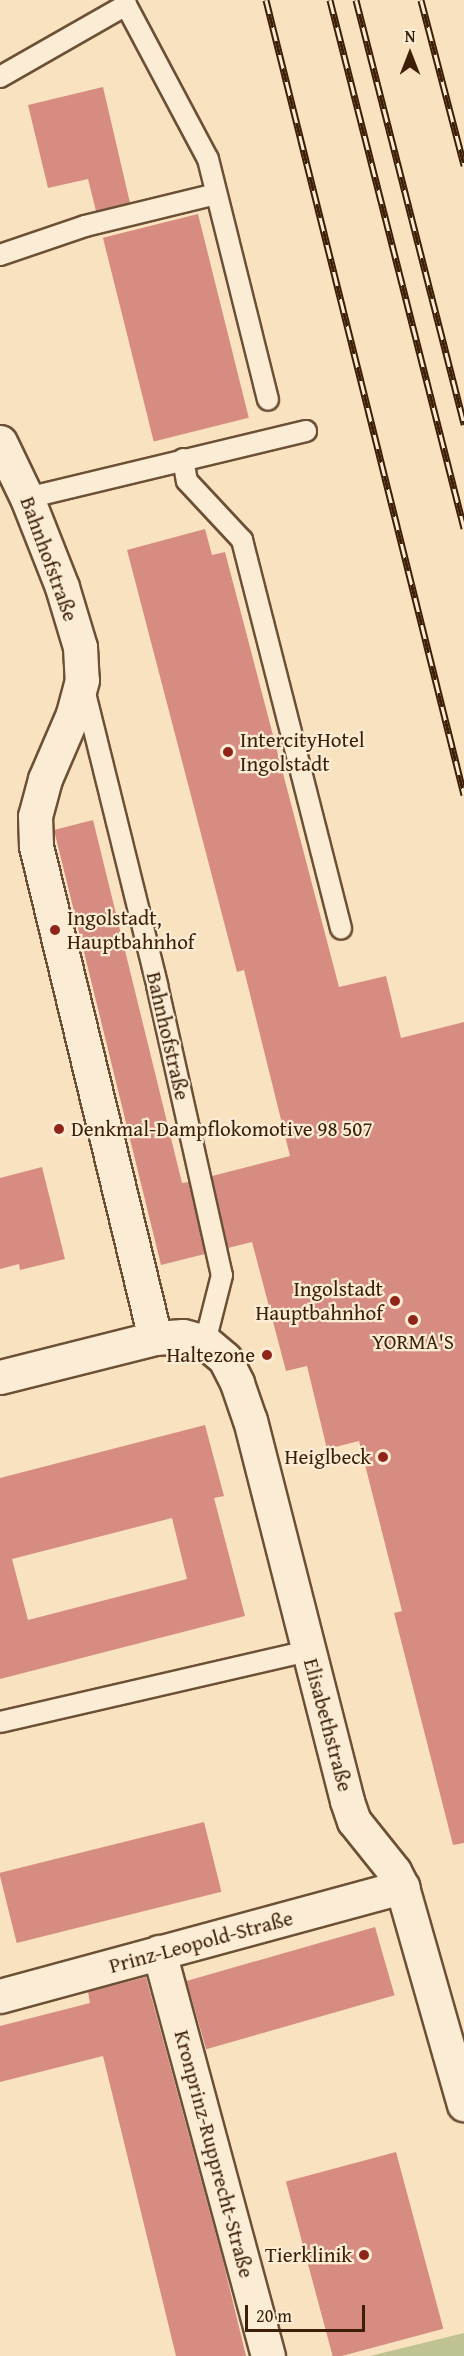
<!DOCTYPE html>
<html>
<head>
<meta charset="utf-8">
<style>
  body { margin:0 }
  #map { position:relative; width:464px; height:2356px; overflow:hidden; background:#f9e2c0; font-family:"Gentium Book Plus",serif }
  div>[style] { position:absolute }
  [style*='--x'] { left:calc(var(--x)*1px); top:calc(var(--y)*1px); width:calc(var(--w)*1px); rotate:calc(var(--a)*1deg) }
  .green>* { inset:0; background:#bfc391 }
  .building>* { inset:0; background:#d68c80; transform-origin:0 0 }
  .roads { filter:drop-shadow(2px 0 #6c5035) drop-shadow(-2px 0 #6c5035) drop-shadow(0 2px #6c5035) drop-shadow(0 -2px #6c5035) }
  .service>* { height:20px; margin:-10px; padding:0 10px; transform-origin:10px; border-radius:10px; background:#fbecd6 }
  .minor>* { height:33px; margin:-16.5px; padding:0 16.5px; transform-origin:16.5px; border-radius:16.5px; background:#fbecd6 }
  .rail>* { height:7px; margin-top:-3.5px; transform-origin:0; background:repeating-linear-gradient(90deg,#fbecd6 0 14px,#3d1f07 0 28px); box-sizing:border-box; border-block:2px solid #3d1f07 }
  .dots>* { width:16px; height:16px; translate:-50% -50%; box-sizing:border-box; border:3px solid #fbecd6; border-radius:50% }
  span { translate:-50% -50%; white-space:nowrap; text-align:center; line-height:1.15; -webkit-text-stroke:4.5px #fbecd6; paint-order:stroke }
  .street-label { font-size:21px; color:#3d1f07 }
  .poi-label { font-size:21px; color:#3d1f07 }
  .left { translate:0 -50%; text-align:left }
  .right { translate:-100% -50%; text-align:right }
  .north { position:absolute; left:380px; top:24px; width:60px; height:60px; -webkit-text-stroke:4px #fbecd6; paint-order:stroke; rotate:0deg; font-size:16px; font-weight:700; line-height:24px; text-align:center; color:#3d1f07 }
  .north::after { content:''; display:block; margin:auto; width:21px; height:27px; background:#3d1f07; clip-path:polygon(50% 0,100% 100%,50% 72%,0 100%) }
  .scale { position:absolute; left:245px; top:2305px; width:120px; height:27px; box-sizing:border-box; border:3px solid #3d1f07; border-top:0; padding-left:8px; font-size:18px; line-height:21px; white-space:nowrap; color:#3d1f07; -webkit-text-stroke:4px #fbecd6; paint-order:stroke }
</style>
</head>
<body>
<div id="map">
  <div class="green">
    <i style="clip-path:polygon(464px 2333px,464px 2356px,370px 2356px)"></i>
  </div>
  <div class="building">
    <i style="clip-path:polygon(103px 87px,130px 203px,96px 211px,88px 179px,48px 188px,28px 105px)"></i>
    <i style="left:198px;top:214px;width:210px;height:98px;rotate:76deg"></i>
    <i style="clip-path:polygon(205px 529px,212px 555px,225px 552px,339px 987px,386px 976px,401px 1038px,464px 1022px,464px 1843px,453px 1845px,394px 1613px,402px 1611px,359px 1441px,327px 1449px,307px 1366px,286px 1371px,252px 1242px,228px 1248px,212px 1176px,290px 1156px,244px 970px,237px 972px,127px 550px)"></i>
    <i style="clip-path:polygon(93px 820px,182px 1183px,189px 1182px,205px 1254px,161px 1265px,54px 830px)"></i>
    <i style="clip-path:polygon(42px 1167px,65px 1259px,20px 1270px,19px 1264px,0 1269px,0 1178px)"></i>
    <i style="clip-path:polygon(evenodd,205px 1425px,224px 1496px,214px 1498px,245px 1616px,0 1679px,0 1478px,205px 1425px,172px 1518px,187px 1579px,28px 1620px,12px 1559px,172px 1518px)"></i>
    <i style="left:204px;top:1822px;width:72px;height:211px;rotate:76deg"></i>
    <i style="left:375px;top:1927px;width:71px;height:196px;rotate:74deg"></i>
    <i style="clip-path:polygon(146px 1977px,223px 2261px,246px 2356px,176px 2356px,103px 2056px,0 2082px,0 2026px,90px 2003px,88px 1992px)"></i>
    <i style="left:396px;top:2152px;width:183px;height:114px;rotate:75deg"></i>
  </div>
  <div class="roads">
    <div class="service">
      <i style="--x:126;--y:5;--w:174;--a:62"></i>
      <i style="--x:208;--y:159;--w:248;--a:76"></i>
      <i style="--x:0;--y:77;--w:145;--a:-29.7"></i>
      <i style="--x:126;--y:5;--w:5;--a:-101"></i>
      <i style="--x:0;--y:255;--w:90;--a:-18.8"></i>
      <i style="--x:85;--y:226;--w:135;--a:-13.7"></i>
      <i style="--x:183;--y:459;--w:22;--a:80"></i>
      <i style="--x:187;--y:481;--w:81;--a:47"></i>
      <i style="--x:242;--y:540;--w:401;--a:75.7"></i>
      <i style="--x:27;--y:498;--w:287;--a:-13.5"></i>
      <i style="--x:84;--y:689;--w:305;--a:76.1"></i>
      <i style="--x:157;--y:985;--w:297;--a:77.4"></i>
      <i style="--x:222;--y:1275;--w:69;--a:104.2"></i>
      <i style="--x:0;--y:1722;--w:316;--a:-13"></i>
    </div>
    <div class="minor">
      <i style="--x:0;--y:442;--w:62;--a:64.3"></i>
      <i style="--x:27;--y:498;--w:96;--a:68.5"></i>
      <i style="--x:62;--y:587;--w:63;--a:73.3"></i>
      <i style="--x:80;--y:647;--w:33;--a:87"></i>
      <i style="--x:82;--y:680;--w:35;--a:105"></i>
      <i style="--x:73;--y:714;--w:71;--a:113.3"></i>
      <i style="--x:45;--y:779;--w:38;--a:105"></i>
      <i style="--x:35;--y:816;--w:30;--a:88"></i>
      <i style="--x:36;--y:846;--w:506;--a:76.4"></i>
      <i style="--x:0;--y:1377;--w:160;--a:-14.1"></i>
      <i style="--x:155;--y:1338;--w:28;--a:-4"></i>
      <i style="--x:183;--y:1336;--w:23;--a:15"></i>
      <i style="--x:205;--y:1342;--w:26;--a:40"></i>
      <i style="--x:225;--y:1359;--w:27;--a:63"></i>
      <i style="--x:237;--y:1383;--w:39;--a:71"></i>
      <i style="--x:250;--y:1420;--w:393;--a:75.7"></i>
      <i style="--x:347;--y:1801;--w:21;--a:71"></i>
      <i style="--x:354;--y:1821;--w:64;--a:51.3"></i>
      <i style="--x:394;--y:1871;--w:18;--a:63"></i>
      <i style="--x:402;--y:1887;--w:226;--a:74.1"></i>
      <i style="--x:159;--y:1952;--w:418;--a:74.9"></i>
      <i style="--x:0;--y:1996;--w:417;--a:-15.2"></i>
    </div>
  </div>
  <div class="rail">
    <i style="--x:266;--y:0;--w:819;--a:76.01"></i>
    <i style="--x:330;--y:0;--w:545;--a:75.76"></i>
    <i style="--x:356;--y:0;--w:438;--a:75.7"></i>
    <i style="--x:421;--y:0;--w:171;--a:75.4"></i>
  </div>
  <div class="dots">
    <i style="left:228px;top:752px;background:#8f2418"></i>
    <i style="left:55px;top:930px;background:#8f2418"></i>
    <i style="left:59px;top:1129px;background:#8f2418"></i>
    <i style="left:395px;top:1301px;background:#8f2418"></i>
    <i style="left:413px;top:1320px;background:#8f2418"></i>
    <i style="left:267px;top:1355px;background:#8f2418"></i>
    <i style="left:383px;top:1457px;background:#8f2418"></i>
    <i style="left:364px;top:2255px;background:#8f2418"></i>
  </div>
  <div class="street-label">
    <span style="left:49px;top:559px;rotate:70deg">Bahnhofstraße</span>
    <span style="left:168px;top:1036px;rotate:77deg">Bahnhofstraße</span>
    <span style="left:328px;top:1725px;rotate:75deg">Elisabethstraße</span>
    <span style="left:201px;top:1942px;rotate:-15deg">Prinz-Leopold-Straße</span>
    <span style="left:214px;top:2154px;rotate:75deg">Kronprinz-Rupprecht-Straße</span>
  </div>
  <div class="poi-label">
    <span class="left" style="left:240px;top:752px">IntercityHotel<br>Ingolstadt</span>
    <span class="left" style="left:67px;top:930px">Ingolstadt,<br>Hauptbahnhof</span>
    <span class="left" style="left:71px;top:1129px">Denkmal-Dampflokomotive 98 507</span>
    <span class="right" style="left:383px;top:1301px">Ingolstadt<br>Hauptbahnhof</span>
    <span style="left:413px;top:1342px">YORMA'S</span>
    <span class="right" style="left:255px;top:1355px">Haltezone</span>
    <span class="right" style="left:371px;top:1457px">Heiglbeck</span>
    <span class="right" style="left:352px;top:2255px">Tierklinik</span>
  </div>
  <div class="north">N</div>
  <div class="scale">20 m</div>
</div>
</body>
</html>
